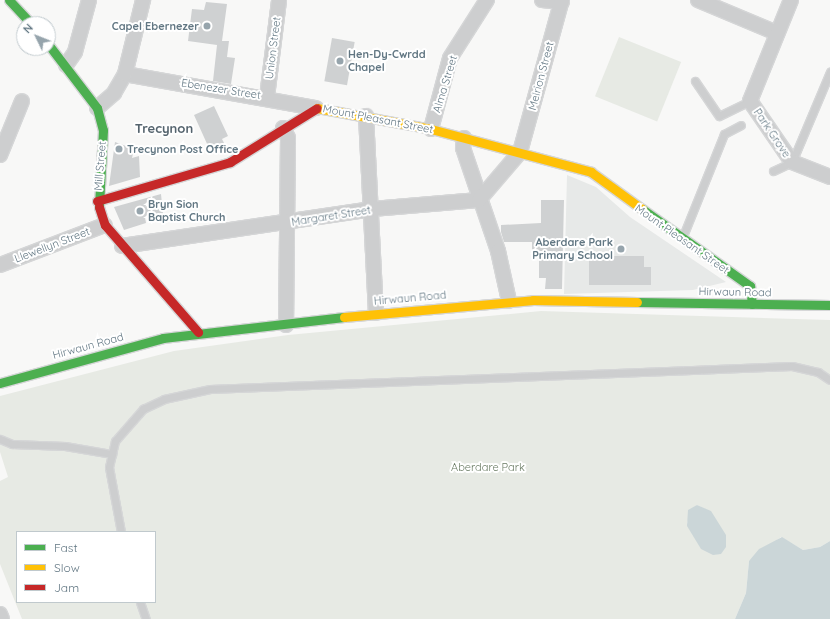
<!DOCTYPE html>
<html>
<head>
<meta charset="utf-8">
<style>
  body { margin:0 }
  #map { position:relative; width:830px; height:619px; overflow:hidden; background:#f8f8f7; font-family:Quicksand,sans-serif }
  div>[style] { position:absolute }
  [style*='--x'] { left:calc(var(--x)*1px); top:calc(var(--y)*1px); width:calc(var(--w)*1px); rotate:calc(var(--a)*1deg) }
  .built>* { inset:0; background:#e7e9e8 }
  .green>* { inset:0; background:#e7eae4; transform-origin:0 0 }
  .water>* { inset:0; background:#cbd6d8 }
  .building>* { inset:0; background:#cfd1d2; transform-origin:0 0 }
  .roads { filter:drop-shadow(1px 0 #d5d6d7) drop-shadow(-1px 0 #d5d6d7) drop-shadow(0 1px #d5d6d7) drop-shadow(0 -1px #d5d6d7) }
  .lane>* { height:7px; margin:-3.5px; padding:0 3.5px; transform-origin:3.5px; border-radius:3.5px; background:#cdcecf }
  .street>* { height:14px; margin:-7px; padding:0 7px; transform-origin:7px; border-radius:7px; background:#cdcecf }
  .fast>* { height:9px; margin:-4.5px; padding:0 4.5px; transform-origin:4.5px; border-radius:4.5px; background:#4caf50 }
  .slow>* { height:9px; margin:-4.5px; padding:0 4.5px; transform-origin:4.5px; border-radius:4.5px; background:#ffc107 }
  .jam>* { height:9px; margin:-4.5px; padding:0 4.5px; transform-origin:4.5px; border-radius:4.5px; background:#c62828 }
  .dots>* { width:11px; height:11px; translate:-50% -50%; box-sizing:border-box; border:2px solid #fff; border-radius:50% }
  span { translate:-50% -50%; white-space:nowrap; text-align:center; line-height:1.15; -webkit-text-stroke:4px #fff; paint-order:stroke }
  .poi-label { font-size:11px; color:#627783; font-weight:700 }
  .right { translate:-100% -50%; text-align:right }
  .left { translate:0 -50%; text-align:left }
  .street-label { font-size:11px; color:#627783 }
  .park-label { font-size:11px; color:#687a62 }
  .quarter-label { font-size:13px; color:#55646e; font-weight:700 }
  .legend { position:absolute; left:16px; top:531px; width:140px; height:72px; box-sizing:border-box; background:#fff; border:1px solid #c0c9cd; margin:0; padding:5px 7px; list-style:none; font-size:12px; color:#627783 }
  .legend li { display:flex; align-items:center; gap:8px; height:20px }
  .legend b { width:20px; border:1px solid #c0c9cd }
  .north { position:absolute; left:16px; top:16px; width:40px; height:40px; box-sizing:border-box; background:#fff; border:1px solid #c0c9cd; border-radius:50%; rotate:313deg; font-size:11px; font-weight:700; line-height:16px; text-align:center; color:#627783 }
  .north::after { content:''; display:block; margin:auto; width:14px; height:18px; background:#96a4ac; clip-path:polygon(50% 0,100% 100%,50% 72%,0 100%) }
</style>
</head>
<body>
<div id="map">
  <div class="built">
    <i style="clip-path:polygon(567px 175px,596px 187px,630px 217px,726px 282px,693px 290px,564px 294px)"></i>
  </div>
  <div class="green">
    <i style="left:619px;top:37px;width:67px;height:64px;rotate:22deg"></i>
    <i style="clip-path:polygon(evenodd,541px 311px,830px 320px,830px 541px,820px 547px,803px 550px,781px 537px,749px 561px,746px 593px,735px 619px,22px 619px,0 564px,0 481px,8px 477px,0 452px,0 396px,174px 351px,288px 335px,541px 311px,697px 505px,707px 510px,687px 524px,687px 522px,697px 505px,541px 311px,17px 532px,155px 532px,155px 602px,17px 602px,17px 532px)"></i>
  </div>
  <div class="water">
    <i style="clip-path:polygon(697px 505px,711px 511px,726px 535px,726px 547px,721px 554px,713px 555px,701px 549px,687px 526px,688px 510px)"></i>
    <i style="clip-path:polygon(782px 537px,803px 550px,820px 547px,830px 541px,830px 619px,735px 619px,746px 593px,749px 561px,759px 549px)"></i>
  </div>
  <div class="building">
    <i style="clip-path:polygon(206px 2px,227px 4px,222px 41px,229px 41px,227px 57px,235px 58px,231px 84px,213px 81px,217px 45px,188px 41px,192px 9px,204px 10px)"></i>
    <i style="left:332px;top:38px;width:23px;height:44px;rotate:10deg"></i>
    <i style="clip-path:polygon(214px 106px,228px 136px,222px 139px,224px 143px,208px 146px,194px 115px)"></i>
    <i style="clip-path:polygon(115px 142px,134px 149px,132px 158px,139px 156px,140px 177px,109px 186px)"></i>
    <i style="clip-path:polygon(161px 194px,163px 214px,145px 217px,146px 223px,124px 230px,114px 207px)"></i>
    <i style="clip-path:polygon(541px 200px,564px 200px,562px 289px,545px 289px,546px 278px,539px 278px,539px 257px,532px 257px,532px 242px,504px 242px,501px 232px,501px 225px,541px 223px)"></i>
    <i style="clip-path:polygon(589px 256px,644px 256px,644px 267px,651px 267px,651px 285px,589px 285px)"></i>
  </div>
  <div class="roads">
    <div class="lane">
      <i style="--x:695;--y:81;--w:42;--a:55.6"></i>
      <i style="--x:719;--y:116;--w:34;--a:-26"></i>
      <i style="--x:773;--y:171;--w:21;--a:-25"></i>
      <i style="--x:792;--y:162;--w:98;--a:-67.1"></i>
      <i style="--x:683;--y:236;--w:110;--a:-68.1"></i>
      <i style="--x:724;--y:134;--w:19;--a:-28"></i>
      <i style="--x:0;--y:439;--w:13;--a:23"></i>
      <i style="--x:12;--y:444;--w:53;--a:2.2"></i>
      <i style="--x:65;--y:446;--w:48;--a:9.7"></i>
      <i style="--x:121;--y:532;--w:66;--a:-100.5"></i>
      <i style="--x:109;--y:467;--w:27;--a:-77"></i>
      <i style="--x:115;--y:441;--w:43;--a:-48.8"></i>
      <i style="--x:143;--y:409;--w:23;--a:-25"></i>
      <i style="--x:164;--y:399;--w:47;--a:-12.3"></i>
      <i style="--x:210;--y:389;--w:582;--a:-2.26"></i>
      <i style="--x:792;--y:366;--w:27;--a:13"></i>
      <i style="--x:818;--y:372;--w:14;--a:34"></i>
      <i style="--x:140;--y:602;--w:18;--a:71"></i>
    </div>
    <div class="street">
      <i style="--x:542;--y:0;--w:20;--a:6"></i>
      <i style="--x:698;--y:0;--w:86;--a:22.7"></i>
      <i style="--x:791;--y:0;--w:109;--a:112.1"></i>
      <i style="--x:750;--y:101;--w:74;--a:55.5"></i>
      <i style="--x:792;--y:162;--w:41;--a:21.5"></i>
      <i style="--x:66;--y:65;--w:16;--a:-55"></i>
      <i style="--x:75;--y:52;--w:54;--a:-74.9"></i>
      <i style="--x:125;--y:74;--w:194;--a:10.1"></i>
      <i style="--x:267;--y:97;--w:98;--a:-82.9"></i>
      <i style="--x:97;--y:108;--w:23;--a:-41"></i>
      <i style="--x:114;--y:93;--w:22;--a:-60"></i>
      <i style="--x:125;--y:74;--w:76;--a:-76.3"></i>
      <i style="--x:366;--y:116;--w:197;--a:87.1"></i>
      <i style="--x:283;--y:128;--w:11;--a:63"></i>
      <i style="--x:288;--y:138;--w:187;--a:90.6"></i>
      <i style="--x:431;--y:129;--w:73;--a:-75"></i>
      <i style="--x:450;--y:58;--w:69;--a:-57.5"></i>
      <i style="--x:464;--y:138;--w:10;--a:96"></i>
      <i style="--x:463;--y:148;--w:109;--a:71.2"></i>
      <i style="--x:498;--y:251;--w:51;--a:77.6"></i>
      <i style="--x:0;--y:155;--w:58;--a:-67.8"></i>
      <i style="--x:122;--y:246;--w:253;--a:-8.4"></i>
      <i style="--x:372;--y:209;--w:107;--a:-4.8"></i>
      <i style="--x:479;--y:200;--w:63;--a:-49.5"></i>
      <i style="--x:520;--y:152;--w:158;--a:-74.6"></i>
      <i style="--x:0;--y:265;--w:112;--a:-20.9"></i>
      <i style="--x:0;--y:614;--w:5;--a:68"></i>
    </div>
    <div class="fast">
      <i style="--x:9;--y:0;--w:33;--a:47"></i>
      <i style="--x:48;--y:44;--w:81;--a:52.6"></i>
      <i style="--x:97;--y:108;--w:23;--a:75"></i>
      <i style="--x:103;--y:130;--w:77;--a:93"></i>
      <i style="--x:642;--y:209;--w:133;--a:35.5"></i>
      <i style="--x:750;--y:286;--w:18;--a:84"></i>
      <i style="--x:637;--y:302;--w:193;--a:0.9"></i>
      <i style="--x:0;--y:383;--w:169;--a:-15.4"></i>
      <i style="--x:163;--y:338;--w:182;--a:-6.6"></i>
    </div>
    <div class="slow">
      <i style="--x:317;--y:108;--w:116;--a:10.4"></i>
      <i style="--x:431;--y:129;--w:166;--a:15"></i>
      <i style="--x:591;--y:172;--w:63;--a:36"></i>
      <i style="--x:344;--y:317;--w:190;--a:-5.1"></i>
      <i style="--x:533;--y:300;--w:104;--a:1.1"></i>
    </div>
    <div class="jam">
      <i style="--x:97;--y:201;--w:139;--a:-16.3"></i>
      <i style="--x:230;--y:162;--w:102;--a:-31.8"></i>
      <i style="--x:99;--y:207;--w:19;--a:72"></i>
      <i style="--x:105;--y:225;--w:142;--a:49"></i>
    </div>
  </div>
  <div class="dots">
    <i style="left:207px;top:26px;background:#96a4ac"></i>
    <i style="left:340px;top:61px;background:#96a4ac"></i>
    <i style="left:119px;top:149px;background:#96a4ac"></i>
    <i style="left:140px;top:211px;background:#96a4ac"></i>
    <i style="left:621px;top:249px;background:#96a4ac"></i>
  </div>
  <div class="poi-label">
    <span class="right" style="left:199px;top:26px">Capel Ebernezer</span>
    <span class="left" style="left:348px;top:61px">Hen-Dy-Cwrdd<br>Chapel</span>
    <span class="left" style="left:127px;top:149px">Trecynon Post Office</span>
    <span class="left" style="left:148px;top:211px">Bryn Sion<br>Baptist Church</span>
    <span class="right" style="left:613px;top:249px">Aberdare Park<br>Primary School</span>
  </div>
  <div class="street-label">
    <span style="left:273px;top:48px;rotate:-83deg">Union Street</span>
    <span style="left:541px;top:76px;rotate:-75deg">Meirion Street</span>
    <span style="left:445px;top:84px;rotate:-73deg">Alma Street</span>
    <span style="left:221px;top:89px;rotate:9deg">Ebenezer Street</span>
    <span style="left:378px;top:119px;rotate:11deg">Mount Pleasant Street</span>
    <span style="left:772px;top:133px;rotate:56deg">Park Grove</span>
    <span style="left:100px;top:166px;rotate:-85deg">Mill Street</span>
    <span style="left:331px;top:216px;rotate:-9deg">Margaret Street</span>
    <span style="left:682px;top:239px;rotate:35deg">Mount Pleasant Street</span>
    <span style="left:52px;top:245px;rotate:-21deg">Llewellyn Street</span>
    <span style="left:735px;top:292px;rotate:1deg">Hirwaun Road</span>
    <span style="left:410px;top:298px;rotate:-5deg">Hirwaun Road</span>
    <span style="left:88px;top:346px;rotate:-15deg">Hirwaun Road</span>
  </div>
  <div class="park-label">
    <span style="left:488px;top:467px">Aberdare Park</span>
  </div>
  <div class="quarter-label">
    <span style="left:164px;top:128px">Trecynon</span>
  </div>
  <ul class="legend">
  <li><b style="height:5px;background:#4caf50"></b>Fast</li>
  <li><b style="height:5px;background:#ffc107"></b>Slow</li>
  <li><b style="height:5px;background:#c62828"></b>Jam</li>
  </ul>
  <div class="north">N</div>
</div>
</body>
</html>
